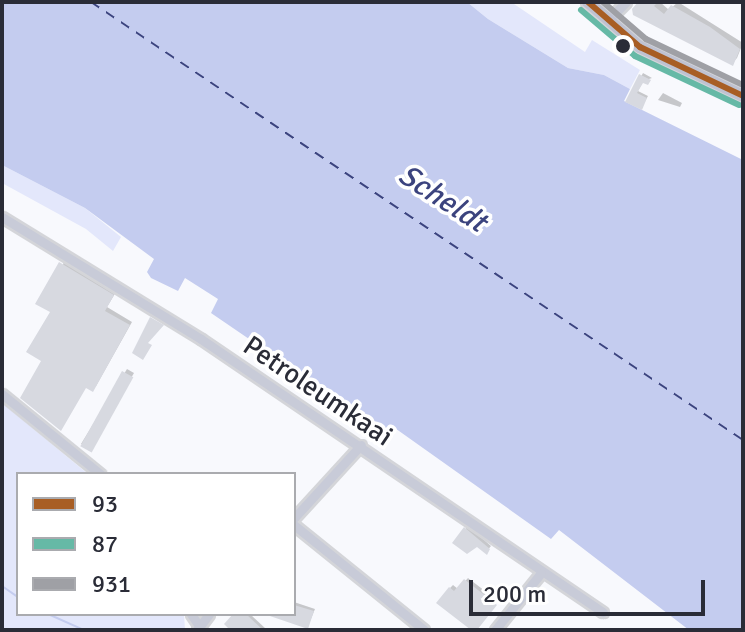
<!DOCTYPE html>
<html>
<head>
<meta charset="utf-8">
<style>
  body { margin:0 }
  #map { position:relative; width:745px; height:632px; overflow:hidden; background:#f8f9fd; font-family:Signika,sans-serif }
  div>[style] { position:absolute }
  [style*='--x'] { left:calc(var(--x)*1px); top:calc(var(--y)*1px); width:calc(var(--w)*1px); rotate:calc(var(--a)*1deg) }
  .green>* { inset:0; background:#e3e7fb }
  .water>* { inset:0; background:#c4ccef }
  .shadow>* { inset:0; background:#0003 }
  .stream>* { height:2px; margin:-1px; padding:0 1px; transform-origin:1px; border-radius:1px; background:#c4ccef }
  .ferry>* { height:2px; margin-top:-1px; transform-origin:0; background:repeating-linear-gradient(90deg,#3b437e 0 10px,transparent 0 18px) }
  .building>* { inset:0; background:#d7d9e0; transform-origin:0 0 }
  .roads { filter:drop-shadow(2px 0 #d4d5d9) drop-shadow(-2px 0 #d4d5d9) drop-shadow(0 2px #d4d5d9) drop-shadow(0 -2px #d4d5d9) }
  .street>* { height:9px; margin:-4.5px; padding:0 4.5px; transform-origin:4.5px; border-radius:4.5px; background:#c8cbd8 }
  .secondary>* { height:12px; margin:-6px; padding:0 6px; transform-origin:6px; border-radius:6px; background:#bfc2d1 }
  .bus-1>* { height:6px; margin:-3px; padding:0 3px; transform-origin:3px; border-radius:3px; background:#a85e24 }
  .bus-2>* { height:6px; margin:-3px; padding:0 3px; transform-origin:3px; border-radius:3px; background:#66b9a6 }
  .bus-3>* { height:6px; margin:-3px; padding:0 3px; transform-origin:3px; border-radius:3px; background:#9fa0a5 }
  .dots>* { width:22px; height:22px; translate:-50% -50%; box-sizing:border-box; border:4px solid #fff; border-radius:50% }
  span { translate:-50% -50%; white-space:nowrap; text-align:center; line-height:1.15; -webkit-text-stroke:7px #fff; paint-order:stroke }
  .street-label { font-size:28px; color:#2a2c37 }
  .water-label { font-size:30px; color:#3b437e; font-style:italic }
  .frame { position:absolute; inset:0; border:4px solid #2a2c37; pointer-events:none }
  .legend { position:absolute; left:16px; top:472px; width:280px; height:144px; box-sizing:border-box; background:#fff; border:2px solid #aaabaf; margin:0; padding:10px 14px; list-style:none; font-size:24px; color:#2a2c37 }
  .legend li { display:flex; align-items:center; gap:16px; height:40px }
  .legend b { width:40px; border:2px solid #aaabaf }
  .scale { position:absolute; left:469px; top:580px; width:236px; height:36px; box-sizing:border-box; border:4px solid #2a2c37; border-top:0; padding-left:10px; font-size:24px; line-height:28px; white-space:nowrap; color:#2a2c37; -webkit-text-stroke:6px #fff; paint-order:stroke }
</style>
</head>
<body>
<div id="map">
  <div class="green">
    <i style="clip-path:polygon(467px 2px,511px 2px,585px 52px,592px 40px,640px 70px,630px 89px,604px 75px,568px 68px,488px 19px)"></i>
    <i style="clip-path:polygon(2px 165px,85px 208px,121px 237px,113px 251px,86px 229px,2px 183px)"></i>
    <i style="clip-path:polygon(2px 403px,88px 474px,18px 474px,18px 614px,184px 614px,185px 630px,2px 630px)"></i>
  </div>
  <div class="water">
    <i style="clip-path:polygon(2px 2px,467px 2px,488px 19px,568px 68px,604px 75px,630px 89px,624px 101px,743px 160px,743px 630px,689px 630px,559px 530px,551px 539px,392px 426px,386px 433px,211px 313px,218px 299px,185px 278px,178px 291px,151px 278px,147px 272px,154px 259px,85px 208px,2px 165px)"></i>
  </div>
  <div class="shadow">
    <i style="clip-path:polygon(640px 2px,660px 2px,669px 10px,678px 2px,743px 43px,737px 58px,732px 63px)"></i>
    <i style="clip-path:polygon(643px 73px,652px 78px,643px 81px,638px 91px,648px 96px,643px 105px,628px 101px)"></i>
    <i style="clip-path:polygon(663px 93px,682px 103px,680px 107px,658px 100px)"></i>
    <i style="clip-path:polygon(64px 260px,116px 292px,107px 307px,132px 322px,96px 386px,44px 360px)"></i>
    <i style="clip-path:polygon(127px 369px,134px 373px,92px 445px,81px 444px)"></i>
    <i style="clip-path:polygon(468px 526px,491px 546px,486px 552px,477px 545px,455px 542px)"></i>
    <i style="clip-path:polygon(468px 578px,498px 601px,475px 630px,450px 588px,453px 585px,458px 589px)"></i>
    <i style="clip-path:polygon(294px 602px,315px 609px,308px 626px,271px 614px,294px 614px)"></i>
    <i style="clip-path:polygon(236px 614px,250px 614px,266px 629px,233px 630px)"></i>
  </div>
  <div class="stream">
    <i style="--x:2;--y:586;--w:19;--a:35"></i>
    <i style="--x:48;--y:614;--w:39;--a:24"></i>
  </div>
  <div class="ferry">
    <i style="--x:91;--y:2;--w:785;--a:33.89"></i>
  </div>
  <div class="building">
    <i style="clip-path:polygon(638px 2px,658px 2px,654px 6px,664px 14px,671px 5px,710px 27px,740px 49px,733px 66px,633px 15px,632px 9px)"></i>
    <i style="clip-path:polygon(639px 74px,651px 80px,648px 85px,643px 83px,637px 93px,647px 98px,642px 110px,625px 102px)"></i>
    <i style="clip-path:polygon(59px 262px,114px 295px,105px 311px,130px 325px,93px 392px,86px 388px,61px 431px,20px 398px,41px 361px,26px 352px,50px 312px,35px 304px)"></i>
    <i style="clip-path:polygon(150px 317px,164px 325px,148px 343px,152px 345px,143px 360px,132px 353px)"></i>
    <i style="left:122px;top:371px;width:13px;height:86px;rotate:29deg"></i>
    <i style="clip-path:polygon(464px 527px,490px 549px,487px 555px,477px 547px,467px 554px,452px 543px)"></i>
    <i style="clip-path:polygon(464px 579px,497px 605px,477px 630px,471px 630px,436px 603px,449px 587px,454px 591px)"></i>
    <i style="clip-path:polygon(294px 605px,314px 611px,308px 629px,267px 615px,294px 614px)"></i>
    <i style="clip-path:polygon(233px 614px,246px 614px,263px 630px,230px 630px,224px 624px)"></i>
  </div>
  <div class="roads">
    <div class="street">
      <i style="--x:609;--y:19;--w:24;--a:-45"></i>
      <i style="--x:2;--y:217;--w:233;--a:31.5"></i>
      <i style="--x:201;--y:339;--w:486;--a:34.2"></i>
      <i style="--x:2;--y:394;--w:127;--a:39.2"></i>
      <i style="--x:294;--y:518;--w:99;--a:-47.5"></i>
      <i style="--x:294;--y:525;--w:167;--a:38.9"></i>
      <i style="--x:191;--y:614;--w:14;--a:56"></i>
      <i style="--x:197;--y:630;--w:20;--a:-53"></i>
      <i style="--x:495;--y:630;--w:73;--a:-51.1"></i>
    </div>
    <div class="secondary">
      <i style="--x:588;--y:2;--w:69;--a:40.9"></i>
      <i style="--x:640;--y:47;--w:114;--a:25.4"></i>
    </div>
  </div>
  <div class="bus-1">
    <i style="--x:588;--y:2;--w:69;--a:40.9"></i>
    <i style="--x:640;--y:47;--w:114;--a:25.4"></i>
  </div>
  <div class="bus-2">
    <i style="--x:581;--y:10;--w:71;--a:40.4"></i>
    <i style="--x:635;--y:56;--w:115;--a:25.2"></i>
  </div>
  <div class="bus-3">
    <i style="--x:603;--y:2;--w:57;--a:40.7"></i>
    <i style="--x:646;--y:39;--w:107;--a:25.4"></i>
  </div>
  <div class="dots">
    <i style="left:623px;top:46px;background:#2a2c37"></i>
  </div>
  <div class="street-label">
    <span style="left:318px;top:391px;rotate:34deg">Petroleumkaai</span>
  </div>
  <div class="water-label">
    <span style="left:442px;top:199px;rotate:33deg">Scheldt</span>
  </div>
  <div class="frame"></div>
  <ul class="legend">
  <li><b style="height:10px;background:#a85e24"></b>93</li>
  <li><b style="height:10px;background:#66b9a6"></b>87</li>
  <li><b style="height:10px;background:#9fa0a5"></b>931</li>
  </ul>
  <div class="scale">200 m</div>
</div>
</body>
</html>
